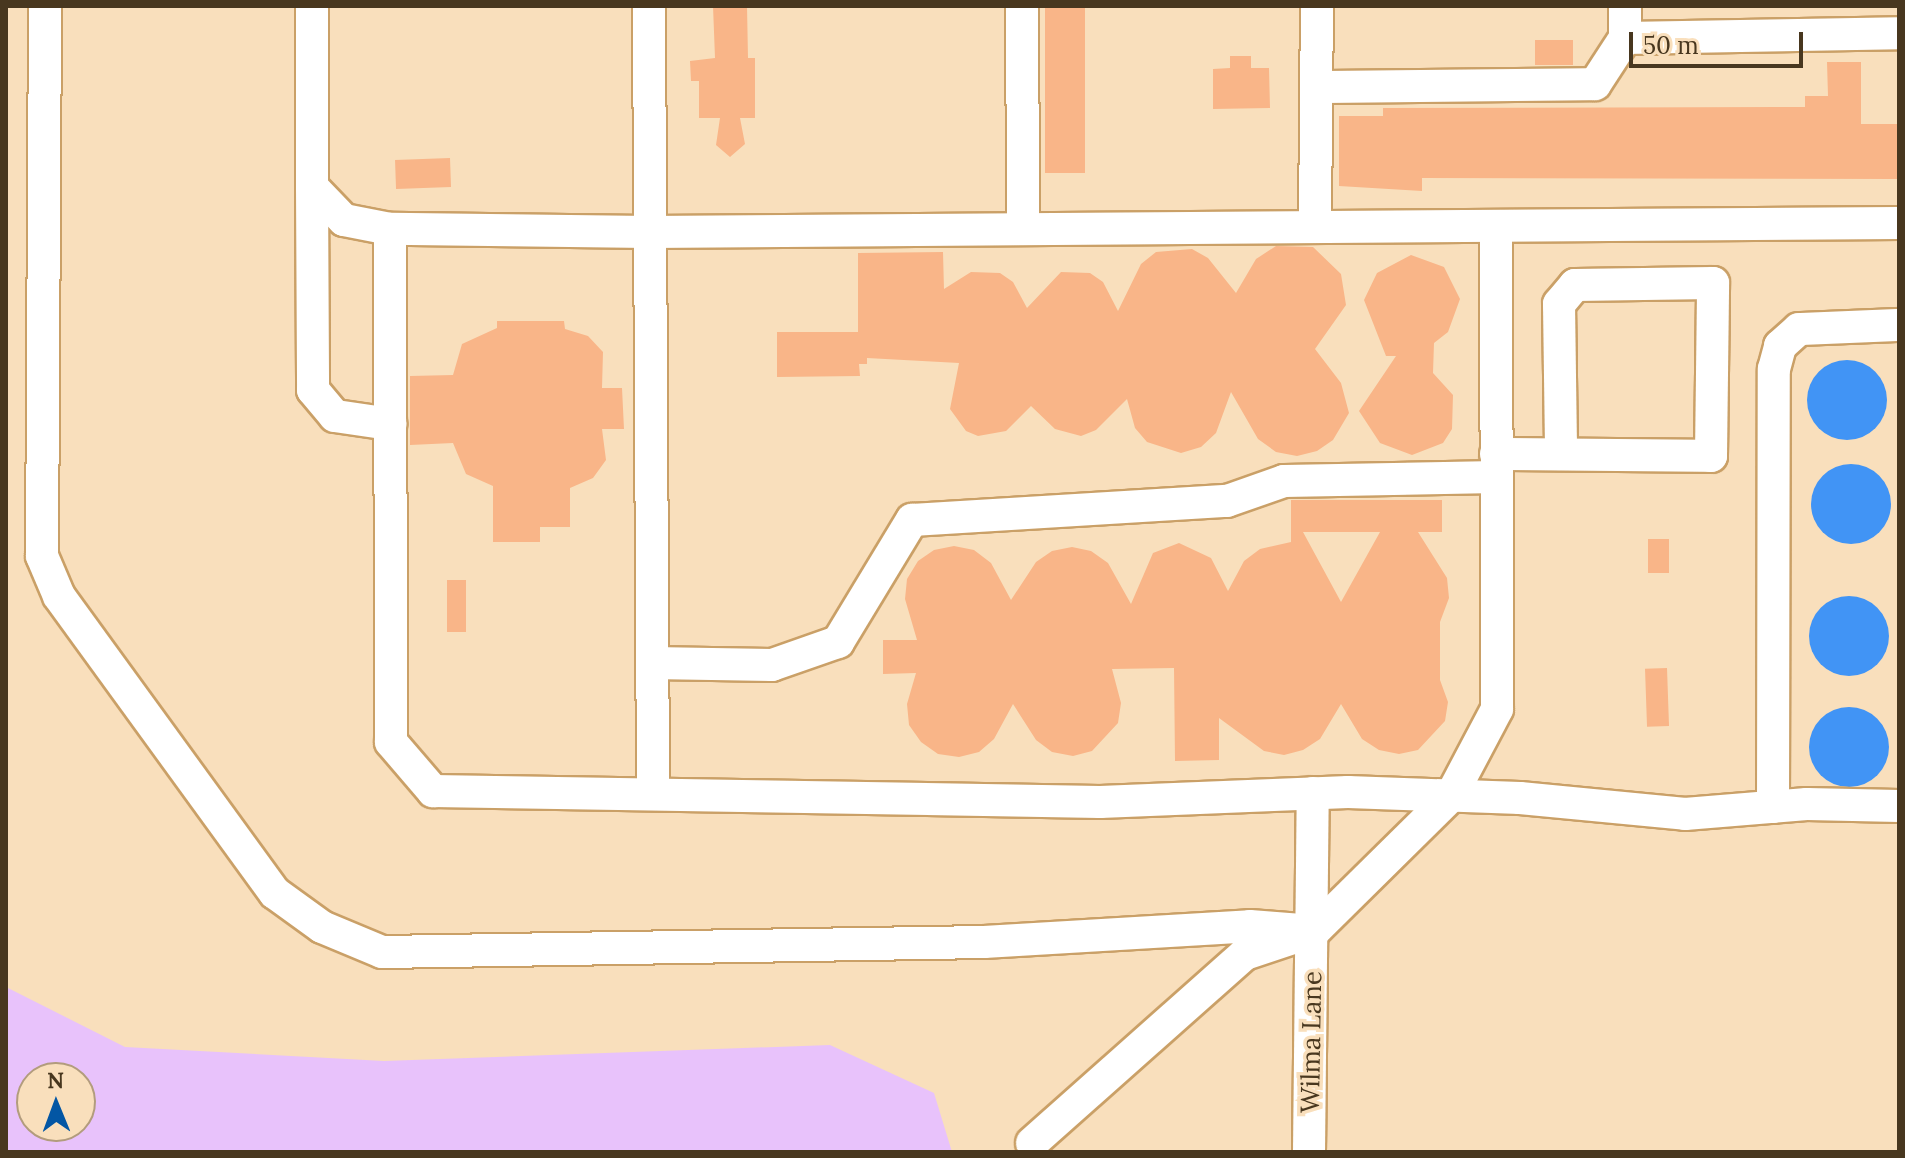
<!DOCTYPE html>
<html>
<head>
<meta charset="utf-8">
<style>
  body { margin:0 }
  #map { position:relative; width:1905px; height:1158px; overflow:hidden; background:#f9dfbc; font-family:Lora,serif }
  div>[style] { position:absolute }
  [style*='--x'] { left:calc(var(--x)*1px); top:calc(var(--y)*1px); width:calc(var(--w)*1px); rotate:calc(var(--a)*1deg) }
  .green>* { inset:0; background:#e8c2fb }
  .water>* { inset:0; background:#4194f5 }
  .round { border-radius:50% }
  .building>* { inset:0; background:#f9b588; transform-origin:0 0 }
  .roads { filter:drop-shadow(2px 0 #caa067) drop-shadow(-2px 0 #caa067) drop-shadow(0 2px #caa067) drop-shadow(0 -2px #caa067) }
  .minor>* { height:32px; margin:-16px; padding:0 16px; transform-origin:16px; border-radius:16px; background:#fff }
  span { translate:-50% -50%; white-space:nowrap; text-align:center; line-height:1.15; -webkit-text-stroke:7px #f9dfbc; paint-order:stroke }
  .street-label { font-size:26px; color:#48371f }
  .frame { position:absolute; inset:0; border:8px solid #48371f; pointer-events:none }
  .north { position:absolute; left:16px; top:1062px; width:80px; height:80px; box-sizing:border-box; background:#f9dfbc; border:2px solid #b29c7d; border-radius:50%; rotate:359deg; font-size:22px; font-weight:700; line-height:32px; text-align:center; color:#48371f }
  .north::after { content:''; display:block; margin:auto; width:28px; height:36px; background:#0356a4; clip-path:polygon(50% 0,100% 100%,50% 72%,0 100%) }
  .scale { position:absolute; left:1629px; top:32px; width:174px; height:36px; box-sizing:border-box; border:4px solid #48371f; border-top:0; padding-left:10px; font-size:24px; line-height:28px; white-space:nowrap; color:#48371f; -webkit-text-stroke:6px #f9dfbc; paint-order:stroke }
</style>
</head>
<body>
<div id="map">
  <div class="green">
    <i style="clip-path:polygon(evenodd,6px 987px,125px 1047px,384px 1061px,830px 1045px,934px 1093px,952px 1152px,6px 1152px,6px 987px,32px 1078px,80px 1078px,80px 1126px,32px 1126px,32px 1078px)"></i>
  </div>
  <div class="water">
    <i class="round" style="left:1807px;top:360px;width:80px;height:80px"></i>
    <i class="round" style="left:1811px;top:464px;width:80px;height:80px"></i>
    <i class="round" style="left:1809px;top:596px;width:80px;height:80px"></i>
    <i class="round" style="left:1809px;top:707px;width:80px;height:80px"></i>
  </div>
  <div class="building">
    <i style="clip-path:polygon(713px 6px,747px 6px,748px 58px,755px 58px,755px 118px,740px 118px,745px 144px,730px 157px,716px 145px,720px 118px,699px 118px,699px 81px,691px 81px,690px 61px,715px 58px)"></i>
    <i style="left:1045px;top:6px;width:40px;height:167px"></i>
    <i style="left:1573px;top:40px;width:25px;height:38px;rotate:90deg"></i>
    <i style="clip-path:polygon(1230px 56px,1251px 56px,1251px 68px,1269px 68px,1270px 108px,1213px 109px,1213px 69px,1230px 68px)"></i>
    <i style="clip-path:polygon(1827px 62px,1861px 62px,1861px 124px,1899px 124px,1899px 179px,1422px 178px,1422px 191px,1339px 186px,1339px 116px,1383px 116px,1383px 108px,1805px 107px,1805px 96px,1828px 96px)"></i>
    <i style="left:450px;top:158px;width:29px;height:55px;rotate:88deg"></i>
    <i style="clip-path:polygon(1276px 246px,1313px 247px,1341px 274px,1346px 305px,1315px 349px,1341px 383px,1349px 413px,1333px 440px,1317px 451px,1297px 456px,1276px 452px,1258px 439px,1231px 392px,1216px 433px,1201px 447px,1181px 453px,1147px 442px,1135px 428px,1127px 399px,1096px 430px,1081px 436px,1055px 429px,1031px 406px,1006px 431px,978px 436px,966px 431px,950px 409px,959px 363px,867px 358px,867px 364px,859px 364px,860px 376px,777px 377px,777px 332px,858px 332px,858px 253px,943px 252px,944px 289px,971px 272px,1000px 273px,1013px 282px,1027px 308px,1061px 272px,1090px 273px,1103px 282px,1118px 311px,1141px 264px,1156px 252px,1192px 249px,1208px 258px,1236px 293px,1256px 259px)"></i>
    <i style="clip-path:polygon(1411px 255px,1444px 267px,1460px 299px,1448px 332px,1434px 343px,1433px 373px,1453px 395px,1452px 429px,1443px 443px,1412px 455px,1380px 443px,1359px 411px,1396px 356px,1386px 356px,1364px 300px,1377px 273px)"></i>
    <i style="clip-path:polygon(497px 321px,564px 321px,565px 329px,588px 336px,603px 352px,602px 388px,622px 388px,624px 429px,602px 429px,606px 460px,593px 478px,570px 488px,570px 527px,540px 527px,540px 542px,493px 542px,493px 486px,466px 474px,453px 443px,410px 445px,410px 376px,453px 375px,462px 344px,497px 328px)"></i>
    <i style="clip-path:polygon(evenodd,1291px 500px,1442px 500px,1442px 532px,1418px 532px,1447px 578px,1449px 598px,1440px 622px,1440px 680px,1448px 702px,1445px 721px,1418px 750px,1399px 754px,1379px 750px,1362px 739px,1341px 704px,1320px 739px,1303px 750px,1284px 755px,1264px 751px,1219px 718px,1219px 760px,1175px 761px,1174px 668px,1112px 669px,1121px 703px,1118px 723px,1092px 751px,1073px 756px,1052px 752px,1036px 740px,1013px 704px,994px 739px,979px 752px,959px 757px,938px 754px,921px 742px,909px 725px,907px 704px,916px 673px,883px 674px,883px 640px,917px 640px,905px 599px,907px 579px,918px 561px,934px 550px,954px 546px,974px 550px,991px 563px,1011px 600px,1036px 562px,1052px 551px,1072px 547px,1091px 551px,1108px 563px,1131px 604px,1153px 553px,1179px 543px,1211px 558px,1228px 591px,1244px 561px,1260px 549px,1291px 542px,1291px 500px,1303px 532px,1380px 532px,1341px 602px,1303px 532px)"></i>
    <i style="left:1648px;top:539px;width:21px;height:34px"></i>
    <i style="left:447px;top:580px;width:19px;height:52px"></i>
    <i style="left:1667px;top:668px;width:58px;height:22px;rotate:88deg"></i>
  </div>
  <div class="roads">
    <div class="minor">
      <i style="--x:45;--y:6;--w:550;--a:90.31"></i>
      <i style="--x:42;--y:556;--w:43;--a:67"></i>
      <i style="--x:59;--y:596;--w:367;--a:54"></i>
      <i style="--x:275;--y:893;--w:58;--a:35.9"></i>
      <i style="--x:322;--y:927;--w:65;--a:22.6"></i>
      <i style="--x:382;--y:952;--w:602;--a:-0.95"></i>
      <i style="--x:984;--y:942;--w:266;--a:-3.4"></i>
      <i style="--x:1250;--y:926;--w:64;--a:4.5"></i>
      <i style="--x:312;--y:6;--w:181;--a:90"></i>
      <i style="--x:312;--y:187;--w:46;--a:45.9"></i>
      <i style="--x:344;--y:220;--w:47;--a:11.1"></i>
      <i style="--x:649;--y:6;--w:787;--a:89.71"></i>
      <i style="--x:1022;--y:6;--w:222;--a:89.7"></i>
      <i style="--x:1625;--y:6;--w:32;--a:90"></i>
      <i style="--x:1625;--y:38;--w:274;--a:-1"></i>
      <i style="--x:1317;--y:87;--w:278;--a:-0.6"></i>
      <i style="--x:1595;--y:84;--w:55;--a:-56.9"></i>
      <i style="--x:312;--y:187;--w:203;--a:89.7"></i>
      <i style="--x:313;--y:390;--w:34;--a:50"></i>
      <i style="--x:335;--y:416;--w:56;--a:8.3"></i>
      <i style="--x:1899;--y:223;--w:1250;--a:179.59"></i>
      <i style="--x:649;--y:232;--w:259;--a:-179.3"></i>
      <i style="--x:390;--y:229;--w:513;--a:89.89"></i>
      <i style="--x:391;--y:742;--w:65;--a:49.4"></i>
      <i style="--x:433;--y:791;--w:667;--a:0.94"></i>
      <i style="--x:1100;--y:802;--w:248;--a:-2.3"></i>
      <i style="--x:1348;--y:792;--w:172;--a:2"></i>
      <i style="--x:1520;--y:798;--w:166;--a:5.5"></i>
      <i style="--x:1685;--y:814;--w:122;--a:-4.7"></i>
      <i style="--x:1807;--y:804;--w:92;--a:1.2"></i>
      <i style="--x:1315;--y:224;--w:218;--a:-89.5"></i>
      <i style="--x:1496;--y:454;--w:215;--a:0.5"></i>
      <i style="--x:1711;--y:456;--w:173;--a:-89.3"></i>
      <i style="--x:1713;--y:283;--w:138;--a:179.2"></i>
      <i style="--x:1575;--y:285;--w:25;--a:130"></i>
      <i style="--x:1559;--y:304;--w:150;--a:89.2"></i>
      <i style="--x:652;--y:663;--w:120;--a:1"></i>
      <i style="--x:772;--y:665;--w:70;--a:-19.2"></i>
      <i style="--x:838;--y:642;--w:143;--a:-58.8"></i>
      <i style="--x:912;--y:520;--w:316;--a:-3.5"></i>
      <i style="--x:1227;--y:501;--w:60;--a:-19.3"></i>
      <i style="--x:1284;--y:481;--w:213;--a:-1.1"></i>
      <i style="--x:1773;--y:807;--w:438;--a:-89.9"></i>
      <i style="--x:1774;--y:369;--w:24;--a:-75"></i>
      <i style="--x:1780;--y:346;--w:25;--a:-42"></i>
      <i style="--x:1799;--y:329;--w:100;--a:-2.3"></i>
      <i style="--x:1032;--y:1143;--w:285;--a:-41.6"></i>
      <i style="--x:1245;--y:954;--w:73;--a:-18.4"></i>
      <i style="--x:1314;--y:931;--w:192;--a:-44.6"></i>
      <i style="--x:1451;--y:796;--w:98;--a:-62.1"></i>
      <i style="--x:1497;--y:709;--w:482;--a:-90.1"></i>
      <i style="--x:1309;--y:1152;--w:359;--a:-89.4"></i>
    </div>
  </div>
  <div class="street-label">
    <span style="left:1311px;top:1042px;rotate:-89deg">Wilma Lane</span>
  </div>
  <div class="frame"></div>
  <div class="north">N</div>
  <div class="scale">50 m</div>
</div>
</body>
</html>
